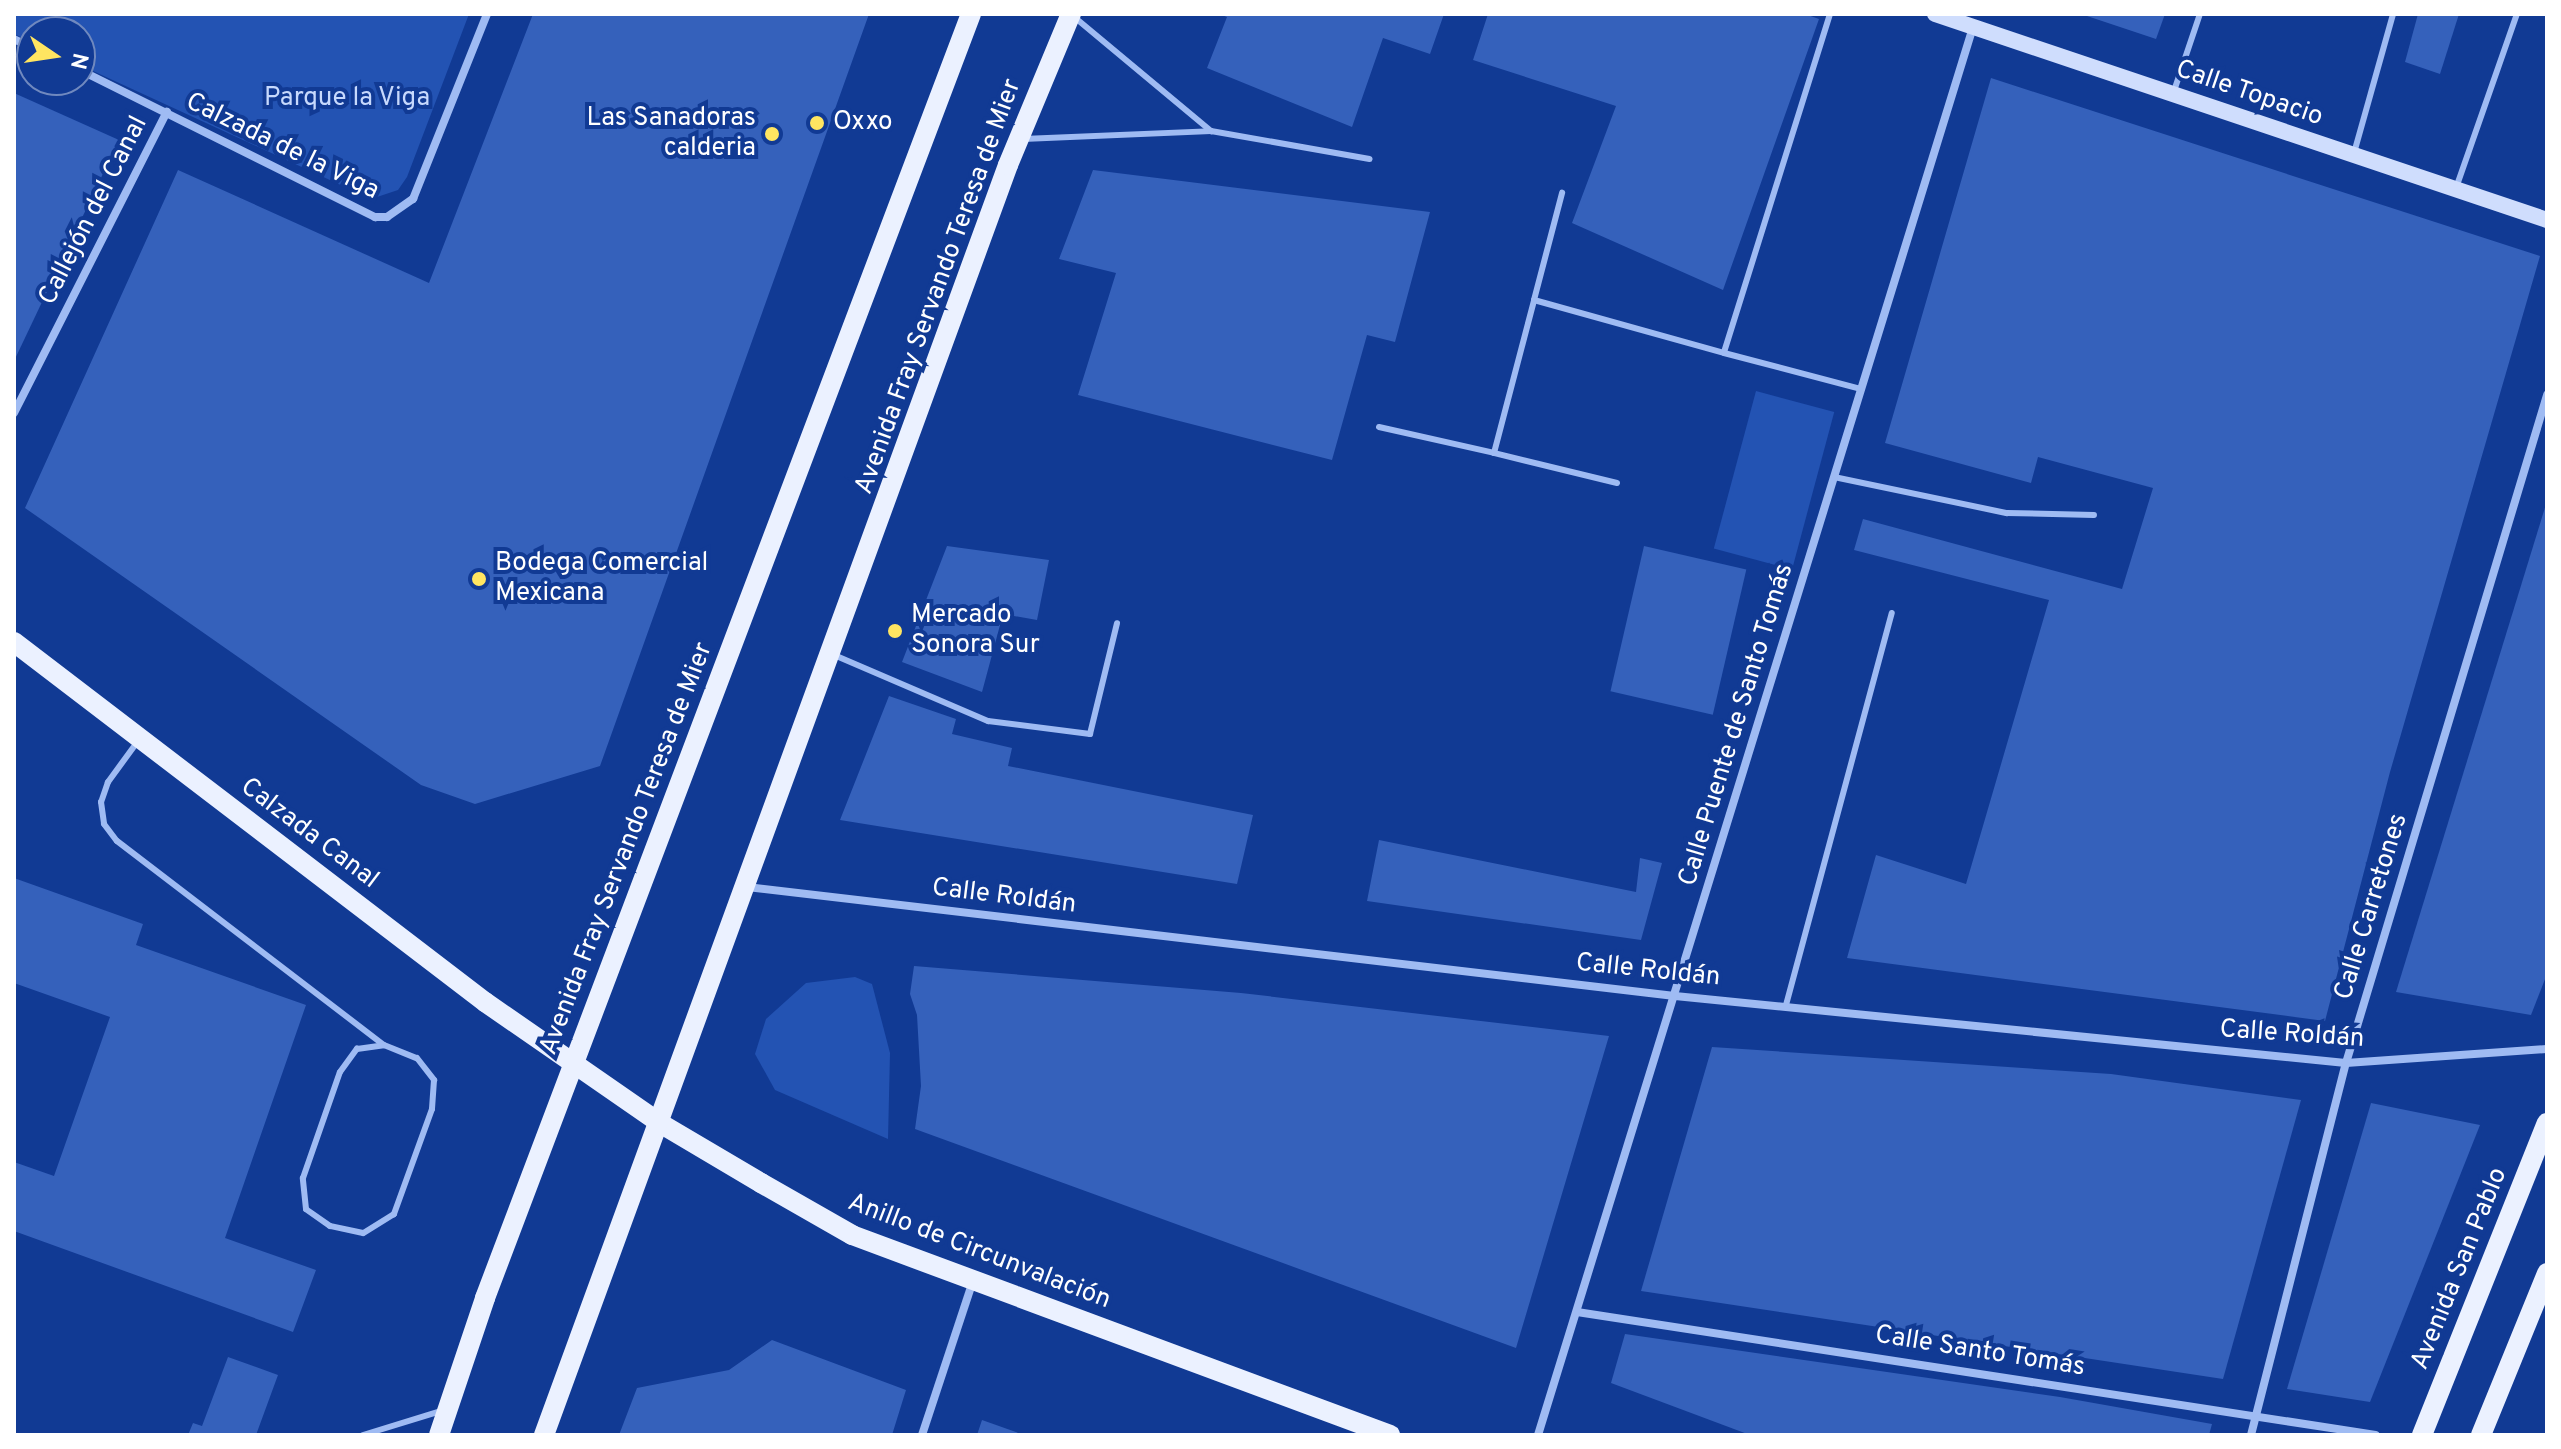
<!DOCTYPE html>
<html>
<head>
<meta charset="utf-8">
<style>
  body { margin:0 }
  #map { position:relative; width:2561px; height:1449px; overflow:hidden; background:#113a94; font-family:Overpass,sans-serif }
  div>[style] { position:absolute }
  [style*='--x'] { left:calc(var(--x)*1px); top:calc(var(--y)*1px); width:calc(var(--w)*1px); rotate:calc(var(--a)*1deg) }
  .green>* { inset:0; background:#2353b3; transform-origin:0 0 }
  .building>* { inset:0; background:#3561bb; transform-origin:0 0 }
  .lane>* { height:6px; margin:-3px; padding:0 3px; transform-origin:3px; border-radius:3px; background:#9fbbf3 }
  .street>* { height:8px; margin:-4px; padding:0 4px; transform-origin:4px; border-radius:4px; background:#9fbbf3 }
  .secondary>* { height:16px; margin:-8px; padding:0 8px; transform-origin:8px; border-radius:8px; background:#cfddfd }
  .primary>* { height:20px; margin:-10px; padding:0 10px; transform-origin:10px; border-radius:10px; background:#ebf1ff }
  .dots>* { width:22px; height:22px; translate:-50% -50%; box-sizing:border-box; border:4px solid #113a94; border-radius:50% }
  span { translate:-50% -50%; white-space:nowrap; text-align:center; line-height:1.15; -webkit-text-stroke:8px #113a94; paint-order:stroke }
  .street-label { font-size:26px; color:#fff }
  .park-label { font-size:26px; color:#c7d9fd }
  .poi-label { font-size:26px; color:#fff }
  .right { translate:-100% -50%; text-align:right }
  .left { translate:0 -50%; text-align:left }
  .frame { position:absolute; inset:0; border:16px solid #fff; pointer-events:none }
  .north { position:absolute; left:16px; top:16px; width:80px; height:80px; box-sizing:border-box; background:#113a94; border:2px solid #7089bf; border-radius:50%; rotate:103deg; font-size:22px; font-weight:700; line-height:32px; text-align:center; color:#fff }
  .north::after { content:''; display:block; margin:auto; width:28px; height:36px; background:#ffe561; clip-path:polygon(50% 0,100% 100%,50% 72%,0 100%) }
</style>
</head>
<body>
<div id="map">
  <div class="green">
    <i style="clip-path:polygon(14px 14px,469px 14px,407px 177px,398px 190px,371px 199px,80px 65px,80px 32px,32px 32px,32px 42px,14px 34px)"></i>
    <i style="left:1756px;top:391px;width:81px;height:163px;rotate:15deg"></i>
    <i style="clip-path:polygon(855px 977px,872px 984px,890px 1053px,888px 1139px,775px 1090px,755px 1054px,766px 1019px,806px 983px)"></i>
  </div>
  <div class="building">
    <i style="clip-path:polygon(533px 14px,869px 14px,600px 766px,475px 804px,421px 785px,25px 508px,178px 170px,429px 283px)"></i>
    <i style="clip-path:polygon(1219px 14px,1444px 14px,1430px 54px,1383px 38px,1352px 127px,1207px 68px,1227px 17px)"></i>
    <i style="clip-path:polygon(1488px 14px,1805px 14px,1819px 19px,1723px 290px,1572px 223px,1616px 106px,1473px 60px)"></i>
    <i style="clip-path:polygon(2081px 14px,2165px 14px,2156px 39px)"></i>
    <i style="clip-path:polygon(2418px 14px,2459px 14px,2440px 74px,2405px 62px)"></i>
    <i style="clip-path:polygon(1991px 78px,2540px 256px,2390px 772px,2325px 1021px,1847px 958px,1876px 855px,1966px 884px,2049px 600px,1854px 550px,1863px 519px,2122px 589px,2153px 488px,2038px 457px,2031px 483px,1885px 443px)"></i>
    <i style="clip-path:polygon(14px 93px,119px 140px,14px 361px)"></i>
    <i style="clip-path:polygon(1093px 170px,1430px 212px,1395px 342px,1367px 335px,1332px 460px,1078px 395px,1116px 273px,1059px 259px)"></i>
    <i style="clip-path:polygon(2547px 501px,2547px 974px,2531px 1015px,2396px 992px)"></i>
    <i style="clip-path:polygon(947px 546px,1049px 560px,1037px 620px,1003px 614px,982px 692px,902px 662px)"></i>
    <i style="left:1644px;top:546px;width:105px;height:149px;rotate:13deg"></i>
    <i style="clip-path:polygon(889px 696px,956px 719px,952px 734px,1012px 748px,1008px 766px,1253px 815px,1237px 884px,840px 820px)"></i>
    <i style="clip-path:polygon(1379px 840px,1636px 892px,1640px 858px,1662px 863px,1641px 940px,1367px 901px)"></i>
    <i style="clip-path:polygon(14px 878px,143px 924px,136px 945px,306px 1005px,225px 1238px,316px 1270px,293px 1332px,14px 1231px,14px 1162px,54px 1176px,110px 1017px,14px 983px)"></i>
    <i style="clip-path:polygon(914px 966px,1241px 993px,1609px 1036px,1516px 1348px,915px 1129px,921px 1086px,917px 1015px,910px 994px)"></i>
    <i style="clip-path:polygon(1712px 1047px,2111px 1074px,2301px 1100px,2223px 1379px,1641px 1291px)"></i>
    <i style="clip-path:polygon(2371px 1103px,2480px 1125px,2370px 1402px,2287px 1389px)"></i>
    <i style="clip-path:polygon(1625px 1334px,2060px 1397px,2212px 1424px,2209px 1435px,1750px 1435px,1611px 1383px)"></i>
    <i style="clip-path:polygon(772px 1340px,906px 1390px,892px 1435px,619px 1435px,637px 1388px,729px 1370px)"></i>
    <i style="clip-path:polygon(228px 1357px,278px 1375px,256px 1435px,188px 1435px,193px 1423px,202px 1426px)"></i>
    <i style="clip-path:polygon(982px 1420px,1024px 1435px,977px 1435px)"></i>
  </div>
  <div class="lane">
    <i style="--x:1830;--y:14;--w:355;--a:107.4"></i>
    <i style="--x:1724;--y:353;--w:142;--a:14.7"></i>
    <i style="--x:1073;--y:16;--w:180;--a:39.8"></i>
    <i style="--x:2173;--y:94;--w:84;--a:-71.4"></i>
    <i style="--x:1023;--y:139;--w:188;--a:-2.4"></i>
    <i style="--x:1211;--y:131;--w:161;--a:10"></i>
    <i style="--x:2354;--y:153;--w:144;--a:-74.3"></i>
    <i style="--x:2456;--y:188;--w:184;--a:-70.7"></i>
    <i style="--x:1534;--y:300;--w:111;--a:-75.3"></i>
    <i style="--x:1379;--y:427;--w:118;--a:12.7"></i>
    <i style="--x:1834;--y:477;--w:177;--a:11.8"></i>
    <i style="--x:2007;--y:513;--w:87;--a:1.3"></i>
    <i style="--x:1617;--y:483;--w:127;--a:-166.3"></i>
    <i style="--x:1494;--y:453;--w:158;--a:-75.3"></i>
    <i style="--x:1534;--y:300;--w:197;--a:15.6"></i>
    <i style="--x:834;--y:655;--w:168;--a:23.2"></i>
    <i style="--x:988;--y:721;--w:103;--a:7.3"></i>
    <i style="--x:1090;--y:734;--w:114;--a:-76.3"></i>
    <i style="--x:138;--y:741;--w:51;--a:126.2"></i>
    <i style="--x:108;--y:782;--w:21;--a:109"></i>
    <i style="--x:101;--y:802;--w:22;--a:82"></i>
    <i style="--x:104;--y:824;--w:21;--a:53"></i>
    <i style="--x:117;--y:841;--w:336;--a:37.4"></i>
    <i style="--x:1786;--y:1005;--w:406;--a:-74.9"></i>
    <i style="--x:384;--y:1045;--w:35;--a:22"></i>
    <i style="--x:417;--y:1058;--w:28;--a:52"></i>
    <i style="--x:434;--y:1080;--w:29;--a:94"></i>
    <i style="--x:432;--y:1109;--w:112;--a:109.9"></i>
    <i style="--x:394;--y:1214;--w:36;--a:148"></i>
    <i style="--x:363;--y:1233;--w:34;--a:-168"></i>
    <i style="--x:330;--y:1226;--w:29;--a:-145"></i>
    <i style="--x:306;--y:1209;--w:31;--a:-96"></i>
    <i style="--x:303;--y:1178;--w:112;--a:-70.8"></i>
    <i style="--x:340;--y:1072;--w:29;--a:-54"></i>
    <i style="--x:357;--y:1049;--w:27;--a:-8"></i>
    <i style="--x:363;--y:1435;--w:82;--a:-17.1"></i>
  </div>
  <div class="street">
    <i style="--x:14;--y:39;--w:20;--a:27"></i>
    <i style="--x:80;--y:70;--w:330;--a:26.5"></i>
    <i style="--x:375;--y:217;--w:12;--a:0"></i>
    <i style="--x:387;--y:217;--w:32;--a:-35"></i>
    <i style="--x:413;--y:199;--w:199;--a:-68.2"></i>
    <i style="--x:14;--y:413;--w:338;--a:-63.1"></i>
    <i style="--x:747;--y:887;--w:934;--a:6.7"></i>
    <i style="--x:1675;--y:996;--w:674;--a:5.7"></i>
    <i style="--x:2346;--y:1063;--w:201;--a:-4"></i>
    <i style="--x:1577;--y:1312;--w:808;--a:8.75"></i>
    <i style="--x:922;--y:1435;--w:162;--a:-71.7"></i>
    <i style="--x:1538;--y:1435;--w:1474;--a:-72.83"></i>
    <i style="--x:2251;--y:1435;--w:384;--a:-75.7"></i>
    <i style="--x:2346;--y:1063;--w:698;--a:-73.25"></i>
  </div>
  <div class="secondary">
    <i style="--x:1935;--y:14;--w:646;--a:18.6"></i>
  </div>
  <div class="primary">
    <i style="--x:14;--y:642;--w:593;--a:37.39"></i>
    <i style="--x:485;--y:1002;--w:211;--a:34.7"></i>
    <i style="--x:658;--y:1122;--w:120;--a:30.6"></i>
    <i style="--x:761;--y:1183;--w:105;--a:29.7"></i>
    <i style="--x:852;--y:1235;--w:574;--a:20.39"></i>
    <i style="--x:439;--y:1435;--w:145;--a:-71.4"></i>
    <i style="--x:485;--y:1298;--w:1373;--a:-69.27"></i>
    <i style="--x:544;--y:1435;--w:1352;--a:-69.93"></i>
    <i style="--x:1008;--y:165;--w:164;--a:-67.4"></i>
    <i style="--x:2422;--y:1435;--w:336;--a:-68.2"></i>
    <i style="--x:2481;--y:1435;--w:175;--a:-67.8"></i>
  </div>
  <div class="dots">
    <i style="left:817px;top:123px;background:#ffe561"></i>
    <i style="left:772px;top:134px;background:#ffe561"></i>
    <i style="left:479px;top:579px;background:#ffe561"></i>
    <i style="left:895px;top:631px;background:#ffe561"></i>
  </div>
  <div class="street-label">
    <span style="left:2249px;top:94px;rotate:19deg">Calle Topacio</span>
    <span style="left:282px;top:147px;rotate:26deg">Calzada de la Viga</span>
    <span style="left:94px;top:211px;rotate:-63deg">Callejón del Canal</span>
    <span style="left:939px;top:287px;rotate:-70deg">Avenida Fray Servando Teresa de Mier</span>
    <span style="left:1737px;top:725px;rotate:-73deg">Calle Puente de Santo Tomás</span>
    <span style="left:309px;top:834px;rotate:37deg">Calzada Canal</span>
    <span style="left:627px;top:849px;rotate:-69deg">Avenida Fray Servando Teresa de Mier</span>
    <span style="left:1004px;top:897px;rotate:7deg">Calle Roldán</span>
    <span style="left:2372px;top:907px;rotate:-73deg">Calle Carretones</span>
    <span style="left:1648px;top:971px;rotate:6deg">Calle Roldán</span>
    <span style="left:2292px;top:1035px;rotate:4deg">Calle Roldán</span>
    <span style="left:979px;top:1252px;rotate:21deg">Anillo de Circunvalación</span>
    <span style="left:2460px;top:1269px;rotate:-68deg">Avenida San Pablo</span>
    <span style="left:1980px;top:1352px;rotate:9deg">Calle Santo Tomás</span>
  </div>
  <div class="park-label">
    <span style="left:347px;top:99px">Parque la Viga</span>
  </div>
  <div class="poi-label">
    <span class="right" style="left:756px;top:134px">Las Sanadoras<br>calderia</span>
    <span class="left" style="left:833px;top:123px">Oxxo</span>
    <span class="left" style="left:495px;top:579px">Bodega Comercial<br>Mexicana</span>
    <span class="left" style="left:911px;top:631px">Mercado<br>Sonora Sur</span>
  </div>
  <div class="frame"></div>
  <div class="north">N</div>
</div>
</body>
</html>
